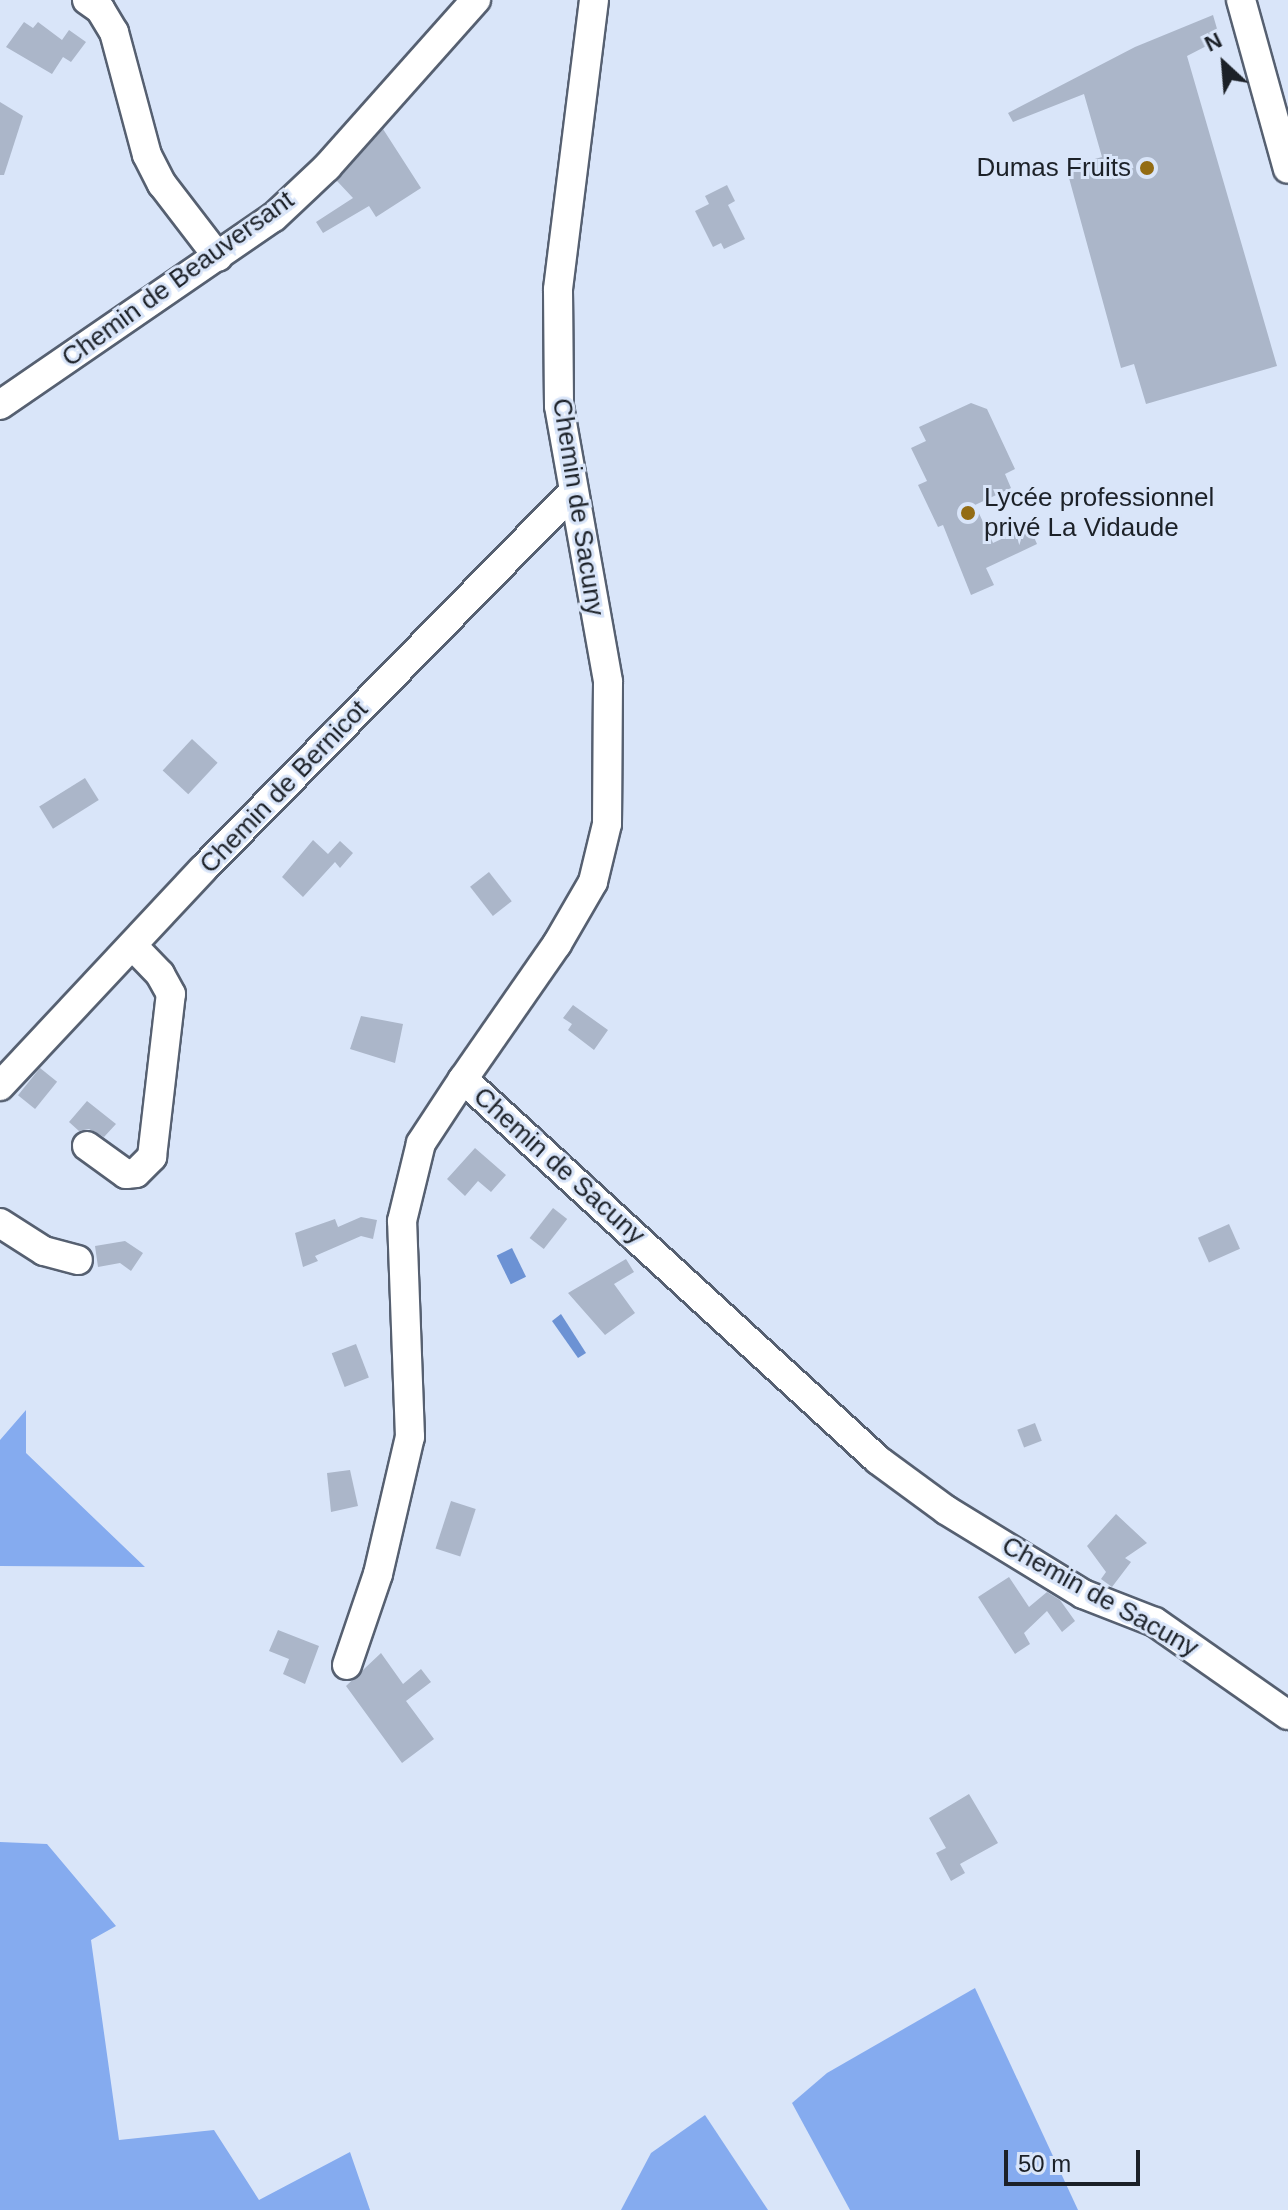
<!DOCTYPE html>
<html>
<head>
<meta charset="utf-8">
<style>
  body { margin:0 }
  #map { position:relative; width:1288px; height:2210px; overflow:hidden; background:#d9e5f9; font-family:Arial,sans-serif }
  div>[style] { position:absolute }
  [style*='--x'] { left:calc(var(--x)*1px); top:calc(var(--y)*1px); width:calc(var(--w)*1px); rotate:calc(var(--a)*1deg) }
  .forest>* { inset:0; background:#85abef }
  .water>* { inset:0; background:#6c92d4; transform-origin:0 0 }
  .building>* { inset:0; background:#abb6c9; transform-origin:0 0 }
  .roads { filter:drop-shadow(2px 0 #566071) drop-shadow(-2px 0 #566071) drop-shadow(0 2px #566071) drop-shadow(0 -2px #566071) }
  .minor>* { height:28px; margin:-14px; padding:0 14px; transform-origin:14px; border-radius:14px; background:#fff }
  .dots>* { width:22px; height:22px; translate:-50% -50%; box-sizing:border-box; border:4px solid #d9e5f9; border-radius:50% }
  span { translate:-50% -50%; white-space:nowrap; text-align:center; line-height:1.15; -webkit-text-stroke:6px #d9e5f9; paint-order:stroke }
  .poi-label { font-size:26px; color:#1c2128 }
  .right { translate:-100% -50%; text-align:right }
  .left { translate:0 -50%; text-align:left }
  .street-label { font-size:26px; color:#1c2128 }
  .north { position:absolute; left:1184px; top:24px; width:80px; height:80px; -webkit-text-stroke:6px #d9e5f9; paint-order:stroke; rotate:334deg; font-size:22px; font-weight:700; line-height:32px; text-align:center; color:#1c2128 }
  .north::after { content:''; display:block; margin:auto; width:28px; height:36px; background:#1c2128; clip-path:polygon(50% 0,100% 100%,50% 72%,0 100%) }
  .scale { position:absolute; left:1004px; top:2150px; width:136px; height:36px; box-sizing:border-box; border:4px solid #1c2128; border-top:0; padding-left:10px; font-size:24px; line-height:28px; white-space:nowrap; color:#1c2128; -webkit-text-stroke:6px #d9e5f9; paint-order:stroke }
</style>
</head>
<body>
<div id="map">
  <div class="forest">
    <i style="clip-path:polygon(26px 1410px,26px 1453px,145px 1567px,0 1566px,0 1440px)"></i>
    <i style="clip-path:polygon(0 1842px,47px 1844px,116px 1926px,91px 1940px,119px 2140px,214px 2130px,259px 2200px,350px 2152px,370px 2210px,0 2210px)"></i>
    <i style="clip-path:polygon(975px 1988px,1078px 2210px,850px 2210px,792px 2103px,827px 2073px)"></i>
    <i style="clip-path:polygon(705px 2115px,768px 2210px,621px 2210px,651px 2153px)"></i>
  </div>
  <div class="water">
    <i style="left:512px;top:1248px;width:32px;height:17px;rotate:64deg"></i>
    <i style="clip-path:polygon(561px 1314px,586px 1353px,578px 1358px,552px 1321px)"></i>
  </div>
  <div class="building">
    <i style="clip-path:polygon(1213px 15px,1220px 39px,1187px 56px,1277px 366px,1146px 404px,1134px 364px,1121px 368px,1066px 167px,1102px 157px,1084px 94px,1013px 122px,1008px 113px,1135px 47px)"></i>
    <i style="clip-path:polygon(24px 22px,33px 28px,38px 22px,62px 40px,69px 30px,86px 42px,71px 62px,63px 57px,52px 74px,6px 47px)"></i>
    <i style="clip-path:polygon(0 102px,23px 116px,4px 175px,0 175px)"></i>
    <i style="clip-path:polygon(383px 129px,421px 188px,376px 217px,369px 206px,323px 233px,316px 222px,353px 198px,337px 181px)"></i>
    <i style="clip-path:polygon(727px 185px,735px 201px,728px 205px,745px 239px,724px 249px,721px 243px,713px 247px,695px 211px,709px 204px,705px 196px)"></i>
    <i style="clip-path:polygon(971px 403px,987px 409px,1015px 469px,1005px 474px,1011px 488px,975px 505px,993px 543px,1029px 526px,1037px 544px,986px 568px,994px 585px,971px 595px,943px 525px,938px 527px,918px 485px,927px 481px,911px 448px,926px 441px,919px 427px)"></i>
    <i style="left:192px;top:739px;width:35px;height:43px;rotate:43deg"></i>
    <i style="left:85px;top:778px;width:26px;height:54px;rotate:58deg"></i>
    <i style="clip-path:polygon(313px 840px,328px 854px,340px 841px,353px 853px,340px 868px,335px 862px,303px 897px,282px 877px)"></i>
    <i style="left:489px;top:872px;width:37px;height:24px;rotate:52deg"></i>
    <i style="clip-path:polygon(573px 1005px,608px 1030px,594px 1050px,568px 1030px,572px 1024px,563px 1018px)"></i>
    <i style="clip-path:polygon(361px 1016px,403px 1024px,395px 1063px,350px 1049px)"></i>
    <i style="left:40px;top:1068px;width:22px;height:35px;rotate:39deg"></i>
    <i style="clip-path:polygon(87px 1101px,116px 1124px,104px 1137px,89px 1129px,79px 1131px,69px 1122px)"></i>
    <i style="clip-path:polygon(475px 1148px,506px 1175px,491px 1192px,478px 1181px,465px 1196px,447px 1179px)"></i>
    <i style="left:553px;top:1208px;width:18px;height:38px;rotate:38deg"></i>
    <i style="clip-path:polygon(361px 1217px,377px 1220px,373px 1239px,361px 1236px,315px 1256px,318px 1261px,303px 1267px,295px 1233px,335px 1219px,338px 1227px)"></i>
    <i style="left:1229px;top:1224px;width:27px;height:34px;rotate:66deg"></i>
    <i style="clip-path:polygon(125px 1241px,143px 1253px,131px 1271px,120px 1263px,98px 1267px,95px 1246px)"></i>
    <i style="clip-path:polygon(626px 1259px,634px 1272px,614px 1284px,635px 1313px,605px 1335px,568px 1293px)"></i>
    <i style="left:356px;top:1344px;width:36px;height:26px;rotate:69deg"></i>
    <i style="left:1035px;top:1423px;width:19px;height:19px;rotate:69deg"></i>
    <i style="clip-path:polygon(350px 1470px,358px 1506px,331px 1512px,327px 1473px)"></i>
    <i style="left:451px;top:1501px;width:26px;height:50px;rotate:18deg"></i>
    <i style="clip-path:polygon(1116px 1514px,1147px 1543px,1125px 1558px,1131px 1562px,1112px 1587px,1101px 1579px,1106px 1572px,1087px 1546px)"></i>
    <i style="clip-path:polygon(1009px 1577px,1029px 1607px,1047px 1592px,1060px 1600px,1075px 1621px,1062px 1632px,1047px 1611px,1024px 1633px,1030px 1644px,1015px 1654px,978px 1597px)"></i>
    <i style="clip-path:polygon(278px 1630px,319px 1646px,305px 1684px,283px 1674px,289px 1659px,269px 1651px)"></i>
    <i style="clip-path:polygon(381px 1653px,403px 1684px,421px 1669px,431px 1682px,406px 1701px,434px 1739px,402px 1763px,346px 1686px)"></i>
    <i style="clip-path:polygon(969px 1794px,998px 1843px,960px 1864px,965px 1873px,951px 1881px,936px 1853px,946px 1848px,929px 1818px)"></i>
  </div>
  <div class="roads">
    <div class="minor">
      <i style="--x:87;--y:0;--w:16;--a:35"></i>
      <i style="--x:100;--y:9;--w:27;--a:59"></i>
      <i style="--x:114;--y:32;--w:127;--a:75"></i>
      <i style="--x:147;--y:155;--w:33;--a:63"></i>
      <i style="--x:162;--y:184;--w:92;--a:52.5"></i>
      <i style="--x:594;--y:0;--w:292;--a:97.1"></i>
      <i style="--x:558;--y:290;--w:116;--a:89.5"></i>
      <i style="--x:559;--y:406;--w:280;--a:79.9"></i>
      <i style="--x:608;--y:682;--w:142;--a:90.4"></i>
      <i style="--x:607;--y:824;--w:60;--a:103.6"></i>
      <i style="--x:593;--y:882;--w:72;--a:120.1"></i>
      <i style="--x:557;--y:944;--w:165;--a:124.8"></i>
      <i style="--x:463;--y:1079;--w:563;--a:42.55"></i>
      <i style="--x:878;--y:1460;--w:84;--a:36.3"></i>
      <i style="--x:946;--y:1510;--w:161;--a:31.5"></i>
      <i style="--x:1083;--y:1594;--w:77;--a:21.3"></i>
      <i style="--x:1155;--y:1622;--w:162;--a:35"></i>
      <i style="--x:1241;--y:0;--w:175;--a:74.5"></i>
      <i style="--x:0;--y:405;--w:332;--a:-34.5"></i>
      <i style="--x:274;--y:217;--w:73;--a:-43.3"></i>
      <i style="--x:327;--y:167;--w:224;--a:-48.3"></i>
      <i style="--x:0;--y:1086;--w:296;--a:-46.9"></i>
      <i style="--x:202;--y:870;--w:530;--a:-45.54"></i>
      <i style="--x:87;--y:1146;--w:48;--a:35.7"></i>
      <i style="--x:126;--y:1174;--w:10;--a:-6"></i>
      <i style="--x:136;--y:1173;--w:23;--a:-45"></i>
      <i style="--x:152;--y:1157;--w:164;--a:-83.4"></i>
      <i style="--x:171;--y:994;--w:23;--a:-119"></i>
      <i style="--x:160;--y:974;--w:40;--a:-134"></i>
      <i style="--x:0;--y:1223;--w:52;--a:32.5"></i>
      <i style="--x:44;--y:1251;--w:35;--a:15"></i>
      <i style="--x:347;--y:1665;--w:96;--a:-71.2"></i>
      <i style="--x:378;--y:1574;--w:141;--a:-76.9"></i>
      <i style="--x:410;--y:1437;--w:216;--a:-92.1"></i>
      <i style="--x:402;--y:1221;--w:80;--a:-76.3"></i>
      <i style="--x:421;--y:1143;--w:77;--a:-56.7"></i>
    </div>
  </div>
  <div class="dots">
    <i style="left:1147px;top:168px;background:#936c14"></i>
    <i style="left:968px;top:513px;background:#936c14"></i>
  </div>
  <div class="poi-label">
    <span class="right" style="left:1131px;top:168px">Dumas Fruits</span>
    <span class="left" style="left:984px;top:513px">Lycée professionnel<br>privé La Vidaude</span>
  </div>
  <div class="street-label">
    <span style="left:178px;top:279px;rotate:-36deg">Chemin de Beauversant</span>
    <span style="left:578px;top:507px;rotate:81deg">Chemin de Sacuny</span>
    <span style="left:284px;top:787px;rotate:-46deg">Chemin de Bernicot</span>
    <span style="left:559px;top:1166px;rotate:42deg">Chemin de Sacuny</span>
    <span style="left:1100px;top:1597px;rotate:29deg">Chemin de Sacuny</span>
  </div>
  <div class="north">N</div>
  <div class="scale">50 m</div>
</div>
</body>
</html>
